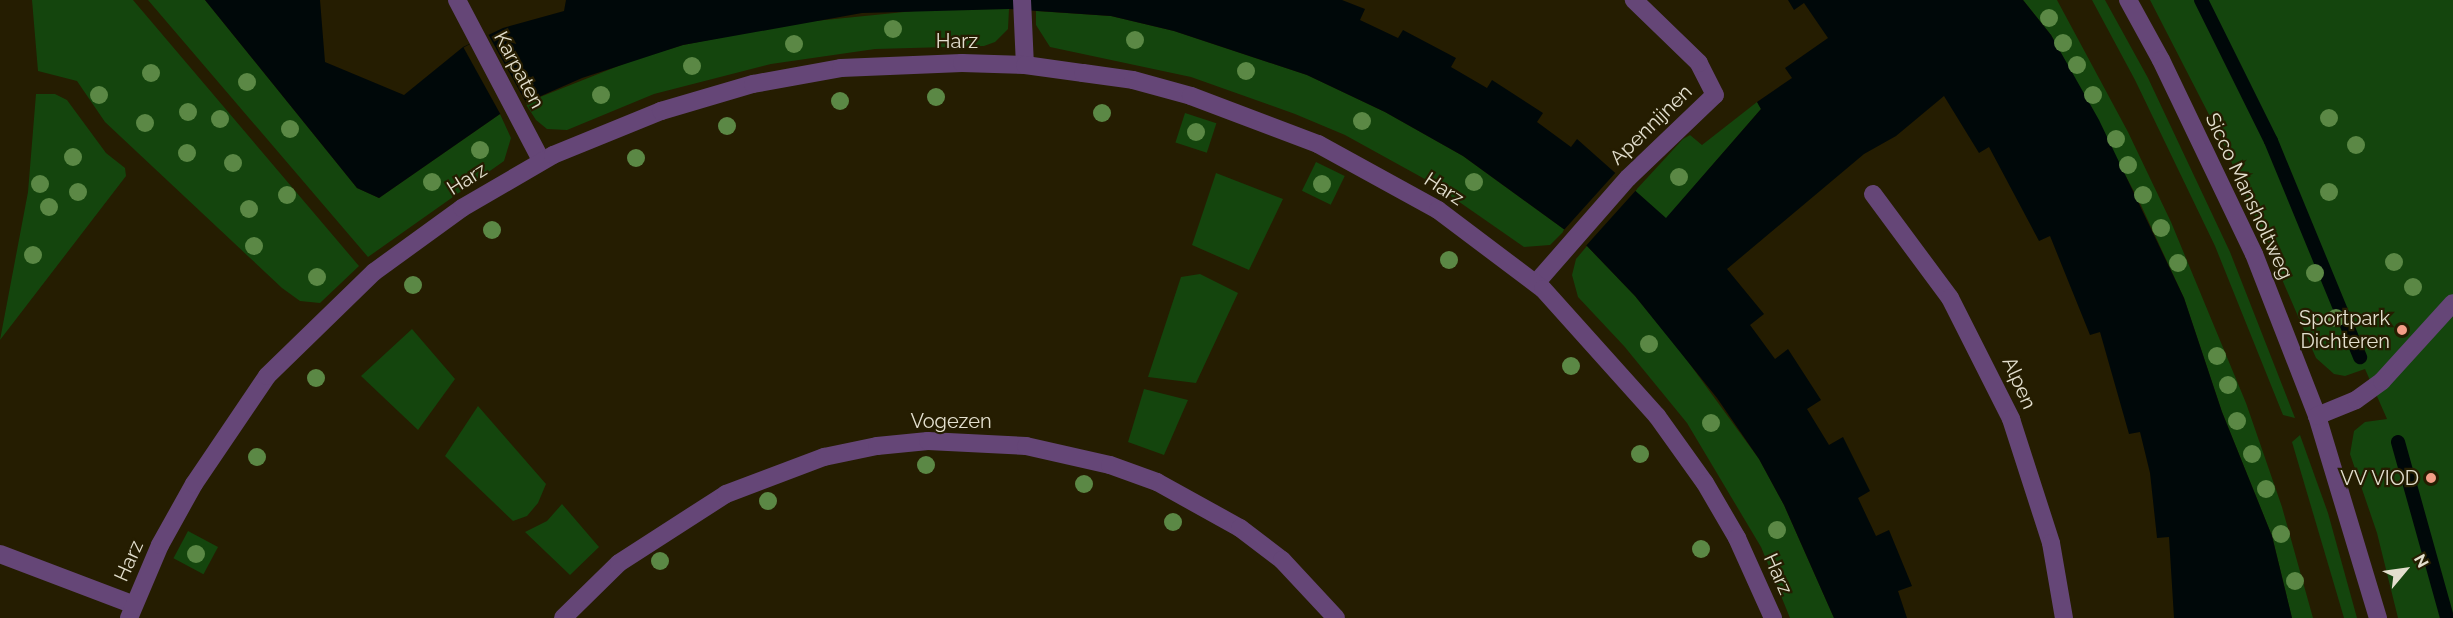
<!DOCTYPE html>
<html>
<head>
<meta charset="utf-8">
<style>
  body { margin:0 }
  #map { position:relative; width:2453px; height:618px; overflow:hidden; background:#251d01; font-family:Raleway,sans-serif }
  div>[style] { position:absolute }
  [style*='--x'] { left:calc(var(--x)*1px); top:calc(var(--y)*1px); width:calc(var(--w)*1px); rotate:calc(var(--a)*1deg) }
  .green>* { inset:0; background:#14450d; transform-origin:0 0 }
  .water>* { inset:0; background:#000809 }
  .pier>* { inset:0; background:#251d01; transform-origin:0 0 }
  .stream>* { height:14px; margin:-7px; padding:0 7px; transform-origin:7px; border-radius:7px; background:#000809 }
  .minor>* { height:18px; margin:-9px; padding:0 9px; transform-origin:9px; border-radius:9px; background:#654677 }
  .trees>* { width:18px; height:18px; margin:-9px; border-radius:50%; background:#5b8845 }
  .dots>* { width:16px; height:16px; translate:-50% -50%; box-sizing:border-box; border:3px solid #251d01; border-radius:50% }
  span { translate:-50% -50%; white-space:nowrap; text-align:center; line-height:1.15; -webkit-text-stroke:4.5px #251d01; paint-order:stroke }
  .street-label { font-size:20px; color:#e3dfce }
  .poi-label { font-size:20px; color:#e3dfce }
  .right { translate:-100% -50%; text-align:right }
  .north { position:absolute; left:2375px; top:540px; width:60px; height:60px; -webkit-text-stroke:4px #251d01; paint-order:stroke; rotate:61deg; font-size:16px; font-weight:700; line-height:24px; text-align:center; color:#e3dfce }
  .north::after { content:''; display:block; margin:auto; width:21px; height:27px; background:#e3dfce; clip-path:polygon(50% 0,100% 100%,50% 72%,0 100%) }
</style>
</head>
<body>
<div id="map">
  <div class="green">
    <i style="clip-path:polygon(32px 0,133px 0,359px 266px,320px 303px,300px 301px,282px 288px,105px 122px,77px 81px,38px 71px)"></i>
    <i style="clip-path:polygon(148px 0,205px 0,357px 188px,379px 198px,500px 114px,511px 138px,504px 161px,368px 257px)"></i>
    <i style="clip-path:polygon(2023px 0,2057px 0,2128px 132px,2171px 222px,2246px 403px,2282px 507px,2313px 618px,2292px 618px,2272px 536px,2222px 412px,2184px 298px,2139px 201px,2051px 35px)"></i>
    <i style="clip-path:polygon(2092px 0,2105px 0,2148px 78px,2230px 252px,2295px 418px,2283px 415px,2215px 246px,2135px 80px)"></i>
    <i style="clip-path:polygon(2150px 0,2453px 0,2453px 618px,2398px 618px,2377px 533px,2350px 454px,2354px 431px,2365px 422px,2387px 419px,2365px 369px,2345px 376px,2334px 374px,2316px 358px,2221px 138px)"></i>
    <i style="clip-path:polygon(934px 9px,1009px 9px,1008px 29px,995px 42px,984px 46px,875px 49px,771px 64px,654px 94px,567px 130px,547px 129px,536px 120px,525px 103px,636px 59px,683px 45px,795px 23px)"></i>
    <i style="clip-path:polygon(1036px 11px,1111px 16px,1174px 31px,1307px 75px,1385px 112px,1463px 156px,1565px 230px,1550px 245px,1524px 247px,1432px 183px,1345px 135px,1295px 114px,1191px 77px,1050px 47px,1036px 25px)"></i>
    <i style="clip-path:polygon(36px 94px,55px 94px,67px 100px,106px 153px,125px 168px,126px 176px,0 340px,28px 192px)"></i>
    <i style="clip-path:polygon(1757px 102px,1761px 109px,1666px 219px,1635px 191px,1683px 139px,1690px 135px,1702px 145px)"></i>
    <i style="left:1185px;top:113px;width:33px;height:31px;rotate:18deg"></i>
    <i style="left:1316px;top:162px;width:32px;height:32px;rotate:26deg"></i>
    <i style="clip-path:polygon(1216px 173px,1283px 199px,1249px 270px,1192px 245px)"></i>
    <i style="clip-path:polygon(1587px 246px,1635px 296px,1681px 352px,1759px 459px,1784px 505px,1834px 618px,1790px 618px,1761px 547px,1687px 423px,1624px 346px,1578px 297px,1572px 275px,1576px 259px)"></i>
    <i style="clip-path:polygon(1200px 274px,1238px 293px,1196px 383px,1148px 377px,1181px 277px)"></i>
    <i style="clip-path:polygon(412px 329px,455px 379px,418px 430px,361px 376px)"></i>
    <i style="clip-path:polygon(1144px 389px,1188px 400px,1164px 455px,1128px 442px)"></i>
    <i style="clip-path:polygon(478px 406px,546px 484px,538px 503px,527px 516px,513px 521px,445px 456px)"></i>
    <i style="clip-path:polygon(2300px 435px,2328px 513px,2357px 618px,2344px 618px,2292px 442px)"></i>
    <i style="clip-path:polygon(562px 504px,599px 547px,570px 575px,525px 532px,547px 521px)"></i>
    <i style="left:188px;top:531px;width:34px;height:31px;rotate:28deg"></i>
  </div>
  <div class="water">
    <i style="clip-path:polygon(205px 0,320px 0,325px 62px,404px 95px,463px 47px,503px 28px,564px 11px,566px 0,1342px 0,1365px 9px,1360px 20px,1398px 38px,1403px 30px,1456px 58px,1451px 67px,1487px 88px,1492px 80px,1543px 113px,1537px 122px,1571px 147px,1577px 139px,1666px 218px,1761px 109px,1757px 102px,1792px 78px,1785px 68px,1828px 38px,1804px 3px,1794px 10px,1788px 0,2023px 0,2051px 35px,2099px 120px,2184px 298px,2222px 412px,2272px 536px,2292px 618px,2174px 618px,2169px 537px,2157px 538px,2150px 473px,2140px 432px,2129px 434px,2100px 332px,2090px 335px,2050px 236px,2039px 241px,1989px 147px,1979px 153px,1944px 96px,1896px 136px,1864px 154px,1727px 269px,1764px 314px,1750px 325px,1775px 359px,1788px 349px,1821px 400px,1807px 409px,1829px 445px,1843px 437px,1870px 491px,1858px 498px,1876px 536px,1889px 530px,1912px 586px,1898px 591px,1907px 618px,1834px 618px,1784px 505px,1759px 459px,1717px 398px,1635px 296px,1587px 246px,1463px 156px,1385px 112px,1307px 75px,1174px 31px,1111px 16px,1009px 9px,862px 13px,683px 45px,582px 78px,500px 114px,379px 198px,357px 188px)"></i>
  </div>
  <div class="pier">
    <i style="left:488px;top:34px;width:81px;height:28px;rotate:61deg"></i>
    <i style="left:1617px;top:171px;width:27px;height:81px;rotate:42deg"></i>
  </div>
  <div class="stream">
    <i style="--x:2201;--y:0;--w:157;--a:63.6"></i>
    <i style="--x:2271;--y:141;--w:234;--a:67.6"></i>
    <i style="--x:2398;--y:442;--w:183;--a:74.4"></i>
  </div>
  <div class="minor">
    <i style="--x:457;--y:0;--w:181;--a:62.3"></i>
    <i style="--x:1022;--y:0;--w:65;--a:87.4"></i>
    <i style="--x:2128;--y:0;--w:68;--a:61.2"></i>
    <i style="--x:2161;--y:60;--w:215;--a:64.4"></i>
    <i style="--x:2254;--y:254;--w:174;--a:68.7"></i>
    <i style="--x:2317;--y:416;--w:211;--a:73.2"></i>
    <i style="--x:1873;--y:194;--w:129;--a:53.5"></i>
    <i style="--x:1950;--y:298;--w:136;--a:63.2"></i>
    <i style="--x:2011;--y:419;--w:130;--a:72.1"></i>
    <i style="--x:2051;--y:543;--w:76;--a:80.2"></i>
    <i style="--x:1536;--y:283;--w:140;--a:-48.8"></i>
    <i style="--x:1628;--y:178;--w:120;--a:-43.7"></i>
    <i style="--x:1715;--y:95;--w:36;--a:-117"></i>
    <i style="--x:1699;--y:63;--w:91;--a:-135.9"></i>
    <i style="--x:2317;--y:416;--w:42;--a:-22.3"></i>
    <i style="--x:2356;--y:400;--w:32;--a:-36"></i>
    <i style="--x:2382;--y:381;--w:105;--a:-47.7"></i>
    <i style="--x:0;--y:554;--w:143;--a:20.8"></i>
    <i style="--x:129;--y:618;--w:79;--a:-67"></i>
    <i style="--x:160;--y:545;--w:70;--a:-60.9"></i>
    <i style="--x:194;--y:484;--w:130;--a:-55.9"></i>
    <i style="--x:267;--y:376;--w:149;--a:-44.2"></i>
    <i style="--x:374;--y:272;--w:109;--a:-36"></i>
    <i style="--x:462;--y:208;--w:105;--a:-30.2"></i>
    <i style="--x:553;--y:155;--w:117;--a:-22.2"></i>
    <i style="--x:661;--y:111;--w:96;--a:-16.4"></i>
    <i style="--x:753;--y:84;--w:89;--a:-10.3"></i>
    <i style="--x:841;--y:68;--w:121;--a:-2.4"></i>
    <i style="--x:962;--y:63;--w:63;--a:1.8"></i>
    <i style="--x:1025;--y:65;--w:59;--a:7.9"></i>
    <i style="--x:1083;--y:73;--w:50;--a:8"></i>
    <i style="--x:1133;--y:80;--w:60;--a:15.4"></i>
    <i style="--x:1191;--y:96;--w:136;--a:20.7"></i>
    <i style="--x:1318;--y:144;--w:137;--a:28.8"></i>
    <i style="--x:1438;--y:210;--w:131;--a:37"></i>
    <i style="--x:1543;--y:289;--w:171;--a:48.1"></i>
    <i style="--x:1657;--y:416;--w:82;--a:54.4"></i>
    <i style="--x:1705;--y:483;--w:64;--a:59.8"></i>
    <i style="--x:1737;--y:538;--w:88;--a:65.8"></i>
    <i style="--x:563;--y:618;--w:78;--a:-44.5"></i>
    <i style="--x:619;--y:563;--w:127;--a:-32.8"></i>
    <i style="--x:726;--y:494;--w:105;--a:-20.7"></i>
    <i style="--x:824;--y:457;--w:54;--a:-11.7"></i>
    <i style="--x:877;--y:446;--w:51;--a:-5.6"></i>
    <i style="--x:928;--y:441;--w:98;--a:2.9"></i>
    <i style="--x:1026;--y:446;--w:86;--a:12.7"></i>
    <i style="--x:1110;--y:465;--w:50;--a:19.9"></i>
    <i style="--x:1157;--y:482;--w:95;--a:29"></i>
    <i style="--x:1240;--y:528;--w:53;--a:37.3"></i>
    <i style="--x:1282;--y:560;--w:79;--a:47"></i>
  </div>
  <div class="trees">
    <i style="left:2049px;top:18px"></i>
    <i style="left:893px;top:29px"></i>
    <i style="left:1135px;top:40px"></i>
    <i style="left:2063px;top:43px"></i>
    <i style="left:794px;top:44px"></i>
    <i style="left:2077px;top:65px"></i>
    <i style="left:692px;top:66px"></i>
    <i style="left:1246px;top:71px"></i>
    <i style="left:151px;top:73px"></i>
    <i style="left:247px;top:82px"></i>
    <i style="left:99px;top:95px"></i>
    <i style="left:601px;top:95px"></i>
    <i style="left:2093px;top:95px"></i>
    <i style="left:936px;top:97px"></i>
    <i style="left:840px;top:101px"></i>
    <i style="left:188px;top:112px"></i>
    <i style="left:1102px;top:113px"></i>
    <i style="left:2329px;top:118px"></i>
    <i style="left:220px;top:119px"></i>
    <i style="left:1362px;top:121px"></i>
    <i style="left:145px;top:123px"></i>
    <i style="left:727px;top:126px"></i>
    <i style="left:290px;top:129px"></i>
    <i style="left:1196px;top:132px"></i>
    <i style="left:2116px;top:139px"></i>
    <i style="left:2356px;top:145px"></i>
    <i style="left:480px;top:150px"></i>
    <i style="left:187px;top:153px"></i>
    <i style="left:73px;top:157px"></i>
    <i style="left:636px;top:158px"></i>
    <i style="left:233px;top:163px"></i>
    <i style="left:2128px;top:165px"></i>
    <i style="left:1679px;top:177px"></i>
    <i style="left:432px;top:182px"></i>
    <i style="left:1474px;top:182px"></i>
    <i style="left:40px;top:184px"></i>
    <i style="left:1322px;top:184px"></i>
    <i style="left:78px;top:192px"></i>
    <i style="left:2329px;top:192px"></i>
    <i style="left:287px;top:195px"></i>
    <i style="left:2143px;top:195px"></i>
    <i style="left:49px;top:207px"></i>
    <i style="left:249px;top:209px"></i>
    <i style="left:2161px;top:228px"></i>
    <i style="left:492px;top:230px"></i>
    <i style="left:254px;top:246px"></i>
    <i style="left:33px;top:255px"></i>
    <i style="left:1449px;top:260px"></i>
    <i style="left:2394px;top:262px"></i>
    <i style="left:2178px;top:263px"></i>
    <i style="left:2315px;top:273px"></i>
    <i style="left:317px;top:277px"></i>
    <i style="left:413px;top:285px"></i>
    <i style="left:2413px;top:287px"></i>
    <i style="left:2336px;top:318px"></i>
    <i style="left:1649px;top:344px"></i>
    <i style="left:2217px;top:356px"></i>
    <i style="left:1571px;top:366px"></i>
    <i style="left:316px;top:378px"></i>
    <i style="left:2228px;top:385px"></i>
    <i style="left:2237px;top:421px"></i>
    <i style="left:1711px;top:423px"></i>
    <i style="left:1640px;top:454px"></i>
    <i style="left:2252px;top:454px"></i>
    <i style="left:257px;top:457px"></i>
    <i style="left:926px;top:465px"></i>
    <i style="left:1084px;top:484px"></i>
    <i style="left:2266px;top:489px"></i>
    <i style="left:768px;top:501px"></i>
    <i style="left:1173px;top:522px"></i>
    <i style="left:1777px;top:530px"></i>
    <i style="left:2281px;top:534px"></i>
    <i style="left:1701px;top:549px"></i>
    <i style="left:196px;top:554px"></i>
    <i style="left:660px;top:561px"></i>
    <i style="left:2295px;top:581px"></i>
  </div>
  <div class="dots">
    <i style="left:2402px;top:330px;background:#f49e87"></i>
    <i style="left:2431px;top:478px;background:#f49e87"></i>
  </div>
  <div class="street-label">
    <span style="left:957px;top:41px">Harz</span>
    <span style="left:519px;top:70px;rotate:62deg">Karpaten</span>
    <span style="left:1651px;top:125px;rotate:-44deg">Apennijnen</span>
    <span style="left:467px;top:179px;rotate:-32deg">Harz</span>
    <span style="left:1444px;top:189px;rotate:33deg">Harz</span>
    <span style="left:2249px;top:196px;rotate:65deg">Sicco Mansholtweg</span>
    <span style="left:2019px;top:383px;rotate:66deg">Alpen</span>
    <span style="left:951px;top:421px">Vogezen</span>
    <span style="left:129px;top:561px;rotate:-66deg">Harz</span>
    <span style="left:1778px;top:574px;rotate:66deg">Harz</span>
  </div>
  <div class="poi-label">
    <span class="right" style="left:2390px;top:330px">Sportpark<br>Dichteren</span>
    <span class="right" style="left:2419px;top:478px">VV VIOD</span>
  </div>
  <div class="north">N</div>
</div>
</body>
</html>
